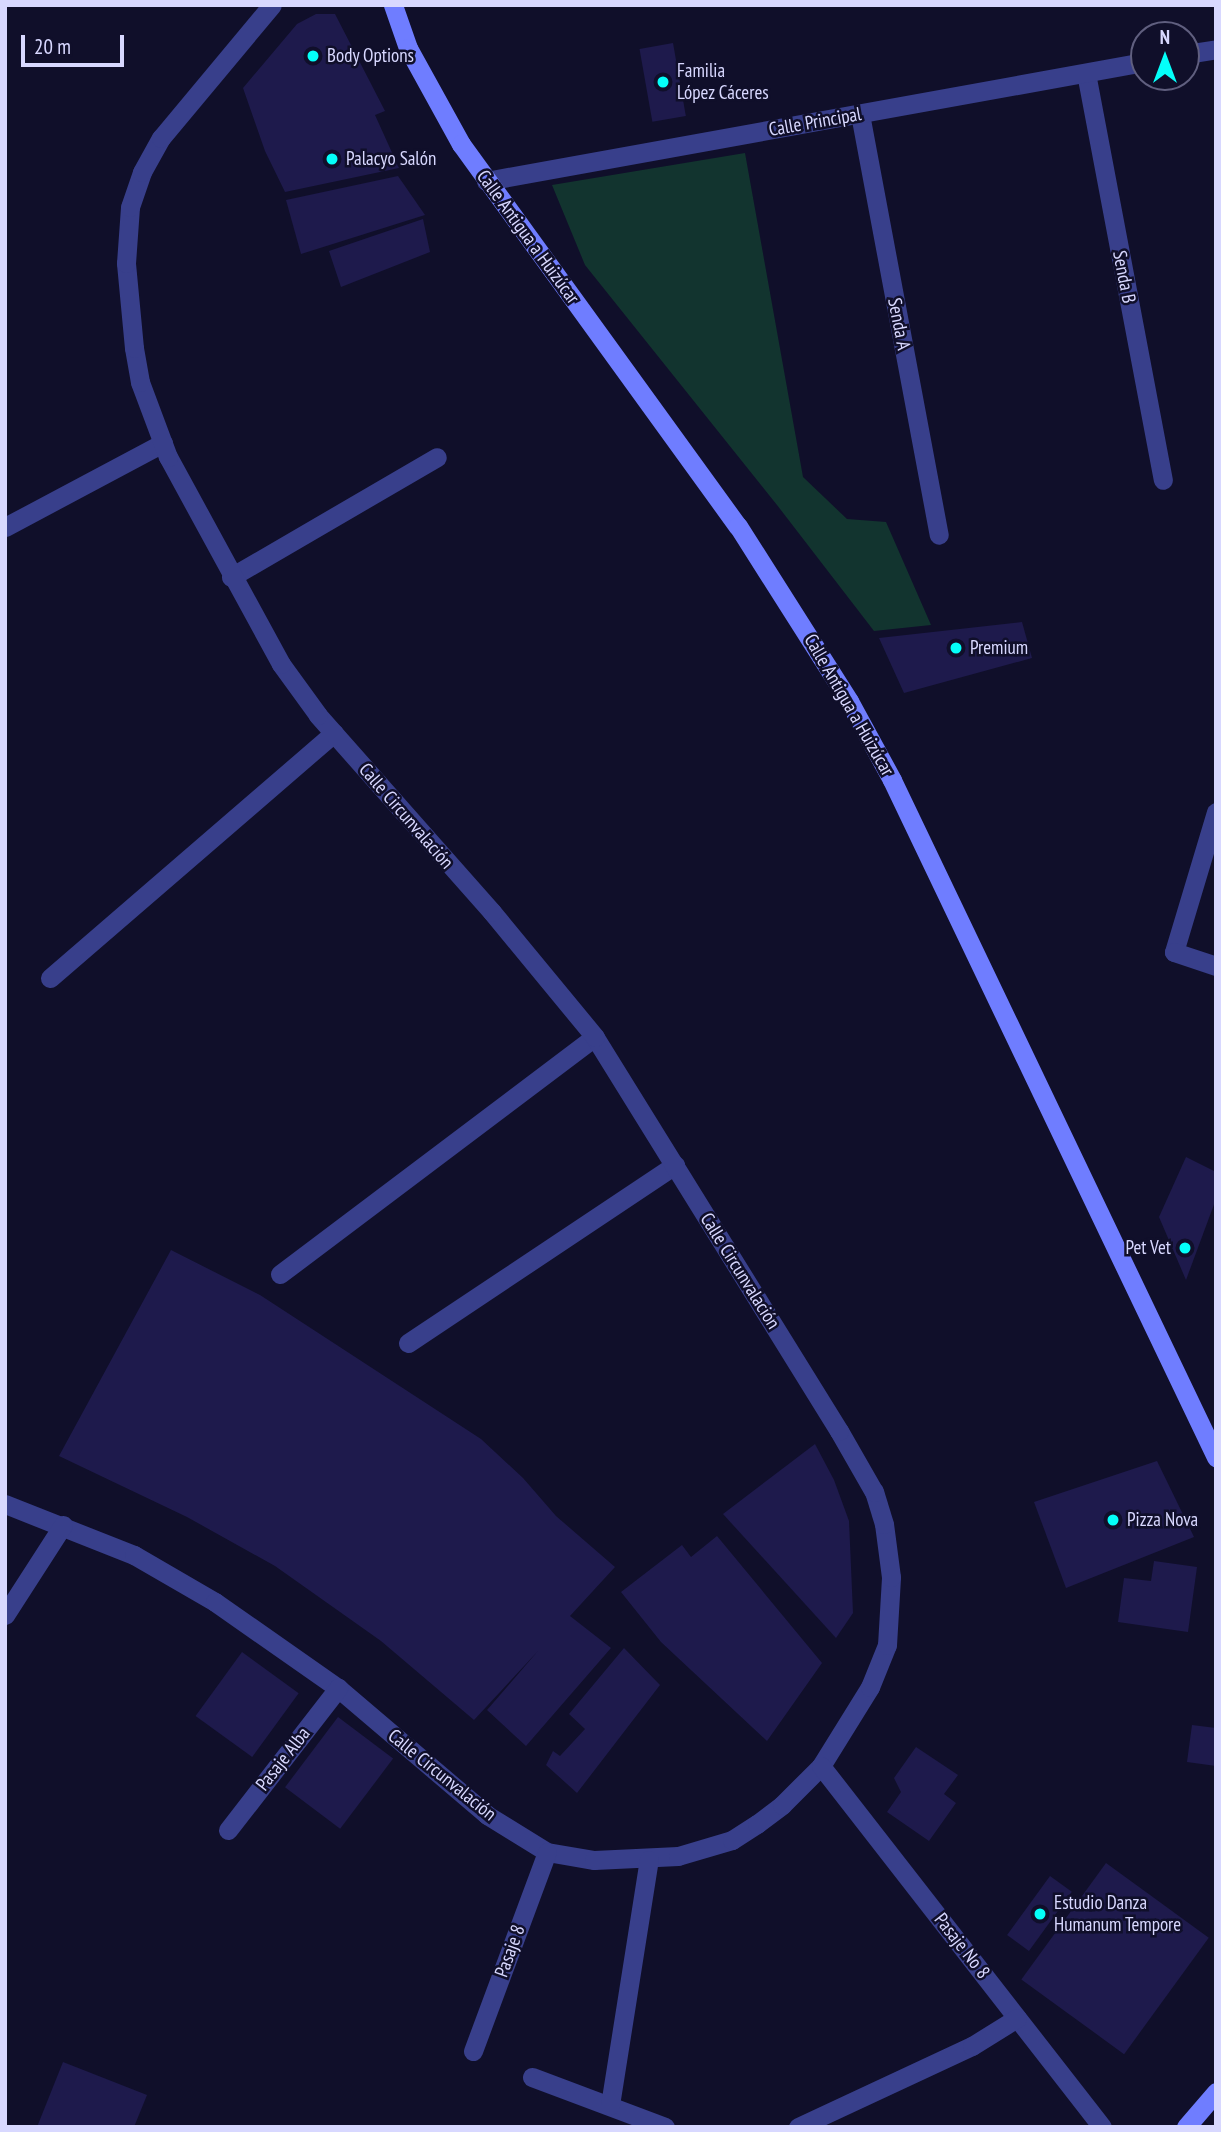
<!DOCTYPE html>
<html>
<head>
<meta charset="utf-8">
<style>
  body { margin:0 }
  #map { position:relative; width:1221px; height:2132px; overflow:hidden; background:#100f2a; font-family:"PT Sans Narrow",sans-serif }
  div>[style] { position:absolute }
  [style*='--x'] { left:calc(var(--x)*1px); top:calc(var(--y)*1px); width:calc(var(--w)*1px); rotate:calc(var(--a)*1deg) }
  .green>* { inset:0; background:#12342f }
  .building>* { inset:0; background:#1e1a4c; transform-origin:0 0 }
  .minor>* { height:19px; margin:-9.5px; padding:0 9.5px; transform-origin:9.5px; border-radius:9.5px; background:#383f8b }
  .secondary>* { height:19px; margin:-9.5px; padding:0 9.5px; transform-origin:9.5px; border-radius:9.5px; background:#6f7dff }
  .dots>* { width:19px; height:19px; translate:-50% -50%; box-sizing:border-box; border:4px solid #100f2a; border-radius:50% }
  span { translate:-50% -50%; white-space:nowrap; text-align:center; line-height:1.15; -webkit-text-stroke:5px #100f2a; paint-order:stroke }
  .poi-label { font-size:19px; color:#d8d8ff }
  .left { translate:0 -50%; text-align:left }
  .right { translate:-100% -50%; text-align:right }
  .street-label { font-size:19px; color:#d8d8ff }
  .frame { position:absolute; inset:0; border:7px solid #d8d8ff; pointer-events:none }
  .north { position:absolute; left:1130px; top:21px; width:70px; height:70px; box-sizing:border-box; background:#100f2a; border:2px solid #605f7f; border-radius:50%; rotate:0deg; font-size:19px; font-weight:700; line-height:28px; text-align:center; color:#d8d8ff }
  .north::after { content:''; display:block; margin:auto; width:24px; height:32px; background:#04fff9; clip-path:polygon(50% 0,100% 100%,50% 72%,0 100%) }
  .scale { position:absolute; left:21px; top:35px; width:103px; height:32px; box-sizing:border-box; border:4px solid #d8d8ff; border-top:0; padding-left:9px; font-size:21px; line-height:24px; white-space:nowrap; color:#d8d8ff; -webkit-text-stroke:5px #100f2a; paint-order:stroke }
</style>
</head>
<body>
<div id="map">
  <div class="green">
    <i style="clip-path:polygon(745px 153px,803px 477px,847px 519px,886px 522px,931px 625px,874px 631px,777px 505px,585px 265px,552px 185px)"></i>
  </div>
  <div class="building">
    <i style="clip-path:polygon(316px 14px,335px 14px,385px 111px,375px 115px,399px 168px,285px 192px,265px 151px,243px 88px,297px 24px)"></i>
    <i style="left:673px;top:43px;width:74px;height:34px;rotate:80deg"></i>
    <i style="clip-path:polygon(398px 176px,425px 215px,301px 254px,286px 200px)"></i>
    <i style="clip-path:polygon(423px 219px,430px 252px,341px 287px,329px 251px)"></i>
    <i style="clip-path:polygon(1022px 622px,1032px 658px,904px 693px,879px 638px)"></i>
    <i style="clip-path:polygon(1186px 1157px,1216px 1172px,1216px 1199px,1186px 1280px,1159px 1217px)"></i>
    <i style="clip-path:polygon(171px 1250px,260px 1295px,481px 1439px,523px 1478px,556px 1516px,615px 1567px,570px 1616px,611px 1648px,526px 1746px,487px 1710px,538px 1651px,474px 1720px,381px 1641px,275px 1566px,187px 1517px,59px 1456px)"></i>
    <i style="clip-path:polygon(815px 1444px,834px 1480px,849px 1521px,853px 1613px,836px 1638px,723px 1514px)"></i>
    <i style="clip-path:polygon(1157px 1461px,1194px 1537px,1066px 1588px,1034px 1502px)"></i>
    <i style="clip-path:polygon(717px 1536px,822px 1663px,767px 1741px,661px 1642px,621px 1592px,682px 1545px,691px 1557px)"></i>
    <i style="clip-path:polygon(1154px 1561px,1197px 1567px,1188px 1632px,1118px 1622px,1124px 1578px,1151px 1581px)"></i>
    <i style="clip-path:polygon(624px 1648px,660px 1685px,577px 1793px,546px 1765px,553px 1751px,560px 1756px,585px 1729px,569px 1714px)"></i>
    <i style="left:242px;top:1652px;width:70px;height:79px;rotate:36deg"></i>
    <i style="left:338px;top:1717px;width:69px;height:88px;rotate:37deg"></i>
    <i style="clip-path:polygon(1192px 1725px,1216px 1728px,1216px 1766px,1187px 1762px)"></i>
    <i style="clip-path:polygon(916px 1747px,958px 1775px,944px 1794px,956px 1803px,929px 1841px,887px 1812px,901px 1792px,894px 1778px)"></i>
    <i style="left:1106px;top:1863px;width:127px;height:144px;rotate:36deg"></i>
    <i style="left:1050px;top:1876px;width:27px;height:73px;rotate:36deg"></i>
    <i style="clip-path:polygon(63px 2062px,147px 2095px,134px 2127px,37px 2127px)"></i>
  </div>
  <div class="minor">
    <i style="--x:1186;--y:54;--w:30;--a:-9"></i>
    <i style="--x:1086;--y:73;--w:414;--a:79.3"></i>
    <i style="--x:860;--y:114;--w:428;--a:79.4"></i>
    <i style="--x:486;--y:181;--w:669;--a:-10.25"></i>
    <i style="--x:5;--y:527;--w:179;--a:-28"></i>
    <i style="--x:231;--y:577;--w:238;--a:-30.2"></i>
    <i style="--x:1216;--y:812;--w:146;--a:106.7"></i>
    <i style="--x:1174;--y:952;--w:44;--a:18.4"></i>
    <i style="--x:50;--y:978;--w:375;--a:-40.8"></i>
    <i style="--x:280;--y:1274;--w:394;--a:-37"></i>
    <i style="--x:408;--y:1343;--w:321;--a:-33.7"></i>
    <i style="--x:5;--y:1504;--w:139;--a:21.6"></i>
    <i style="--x:134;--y:1555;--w:94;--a:30.1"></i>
    <i style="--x:215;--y:1602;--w:150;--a:35"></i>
    <i style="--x:338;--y:1688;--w:196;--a:40.4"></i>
    <i style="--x:487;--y:1815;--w:70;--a:31.7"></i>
    <i style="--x:547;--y:1852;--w:48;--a:9.7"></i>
    <i style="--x:594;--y:1860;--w:84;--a:-2.7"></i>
    <i style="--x:678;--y:1856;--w:56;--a:-16.5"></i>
    <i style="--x:732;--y:1840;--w:30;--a:-33"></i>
    <i style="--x:757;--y:1824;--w:31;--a:-37"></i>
    <i style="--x:782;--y:1805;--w:55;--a:-45"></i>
    <i style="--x:821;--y:1766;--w:93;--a:-58.2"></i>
    <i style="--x:870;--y:1687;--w:45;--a:-68"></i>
    <i style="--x:887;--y:1645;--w:68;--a:-86.6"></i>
    <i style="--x:891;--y:1577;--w:53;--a:-97.5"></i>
    <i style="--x:884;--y:1524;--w:34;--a:-107"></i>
    <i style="--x:874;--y:1492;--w:70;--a:-119.8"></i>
    <i style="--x:839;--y:1431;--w:463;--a:-121.8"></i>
    <i style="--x:595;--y:1037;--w:162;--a:-129.5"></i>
    <i style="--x:492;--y:912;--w:263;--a:-131.5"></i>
    <i style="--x:318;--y:715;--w:63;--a:-126"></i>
    <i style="--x:281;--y:664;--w:236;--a:-118.6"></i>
    <i style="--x:168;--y:457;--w:80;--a:-110.5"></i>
    <i style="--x:140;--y:382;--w:35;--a:-100"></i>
    <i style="--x:134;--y:348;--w:85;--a:-95.4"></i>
    <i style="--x:126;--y:263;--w:56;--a:-85.9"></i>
    <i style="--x:130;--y:207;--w:37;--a:-71"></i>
    <i style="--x:142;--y:172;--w:39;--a:-61"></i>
    <i style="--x:161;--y:138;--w:173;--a:-50.2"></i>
    <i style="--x:5;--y:1615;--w:107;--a:-57.2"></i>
    <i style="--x:821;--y:1766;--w:457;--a:52.1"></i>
    <i style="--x:228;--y:1830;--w:180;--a:-52.2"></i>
    <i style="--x:473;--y:2051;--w:212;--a:-69.6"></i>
    <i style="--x:532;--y:2077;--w:142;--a:20.6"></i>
    <i style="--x:610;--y:2105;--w:248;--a:-81"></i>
    <i style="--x:798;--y:2127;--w:192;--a:-25"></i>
    <i style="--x:972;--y:2046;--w:53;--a:-31.9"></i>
  </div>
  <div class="secondary">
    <i style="--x:393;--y:5;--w:46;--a:70.8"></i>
    <i style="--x:408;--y:48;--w:110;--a:61.1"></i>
    <i style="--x:461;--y:144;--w:472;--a:54.1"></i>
    <i style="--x:738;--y:526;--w:207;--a:57.6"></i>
    <i style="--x:849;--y:701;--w:90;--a:61.4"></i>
    <i style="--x:892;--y:780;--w:751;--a:64.43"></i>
    <i style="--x:1186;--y:2127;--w:46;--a:-49.4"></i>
  </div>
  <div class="dots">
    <i style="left:313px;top:56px;background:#04fff9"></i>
    <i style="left:663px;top:82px;background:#04fff9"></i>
    <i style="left:332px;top:159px;background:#04fff9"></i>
    <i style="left:956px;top:648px;background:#04fff9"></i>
    <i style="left:1185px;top:1248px;background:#04fff9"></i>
    <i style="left:1113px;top:1520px;background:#04fff9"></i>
    <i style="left:1040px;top:1914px;background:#04fff9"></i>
  </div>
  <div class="poi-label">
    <span class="left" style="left:327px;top:56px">Body Options</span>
    <span class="left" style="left:677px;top:82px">Familia<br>López Cáceres</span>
    <span class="left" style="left:346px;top:159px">Palacyo Salón</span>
    <span class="left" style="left:970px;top:648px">Premium</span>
    <span class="right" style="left:1171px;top:1248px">Pet Vet</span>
    <span class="left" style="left:1127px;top:1520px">Pizza Nova</span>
    <span class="left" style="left:1054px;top:1914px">Estudio Danza<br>Humanum Tempore</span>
  </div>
  <div class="street-label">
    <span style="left:815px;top:122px;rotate:-10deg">Calle Principal</span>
    <span style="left:528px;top:237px;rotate:54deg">Calle Antigua a Huizúcar</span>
    <span style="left:1124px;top:277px;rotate:79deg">Senda B</span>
    <span style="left:899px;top:324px;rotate:79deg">Senda A</span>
    <span style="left:849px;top:705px;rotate:60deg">Calle Antigua a Huizúcar</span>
    <span style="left:406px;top:816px;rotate:49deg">Calle Circunvalación</span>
    <span style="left:740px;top:1271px;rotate:58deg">Calle Circunvalación</span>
    <span style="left:283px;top:1759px;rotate:-52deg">Pasaje Alba</span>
    <span style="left:442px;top:1775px;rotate:39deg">Calle Circunvalación</span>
    <span style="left:962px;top:1946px;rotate:52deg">Pasaje No 8</span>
    <span style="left:510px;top:1951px;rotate:-70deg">Pasaje 8</span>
  </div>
  <div class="frame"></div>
  <div class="north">N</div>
  <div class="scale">20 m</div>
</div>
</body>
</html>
